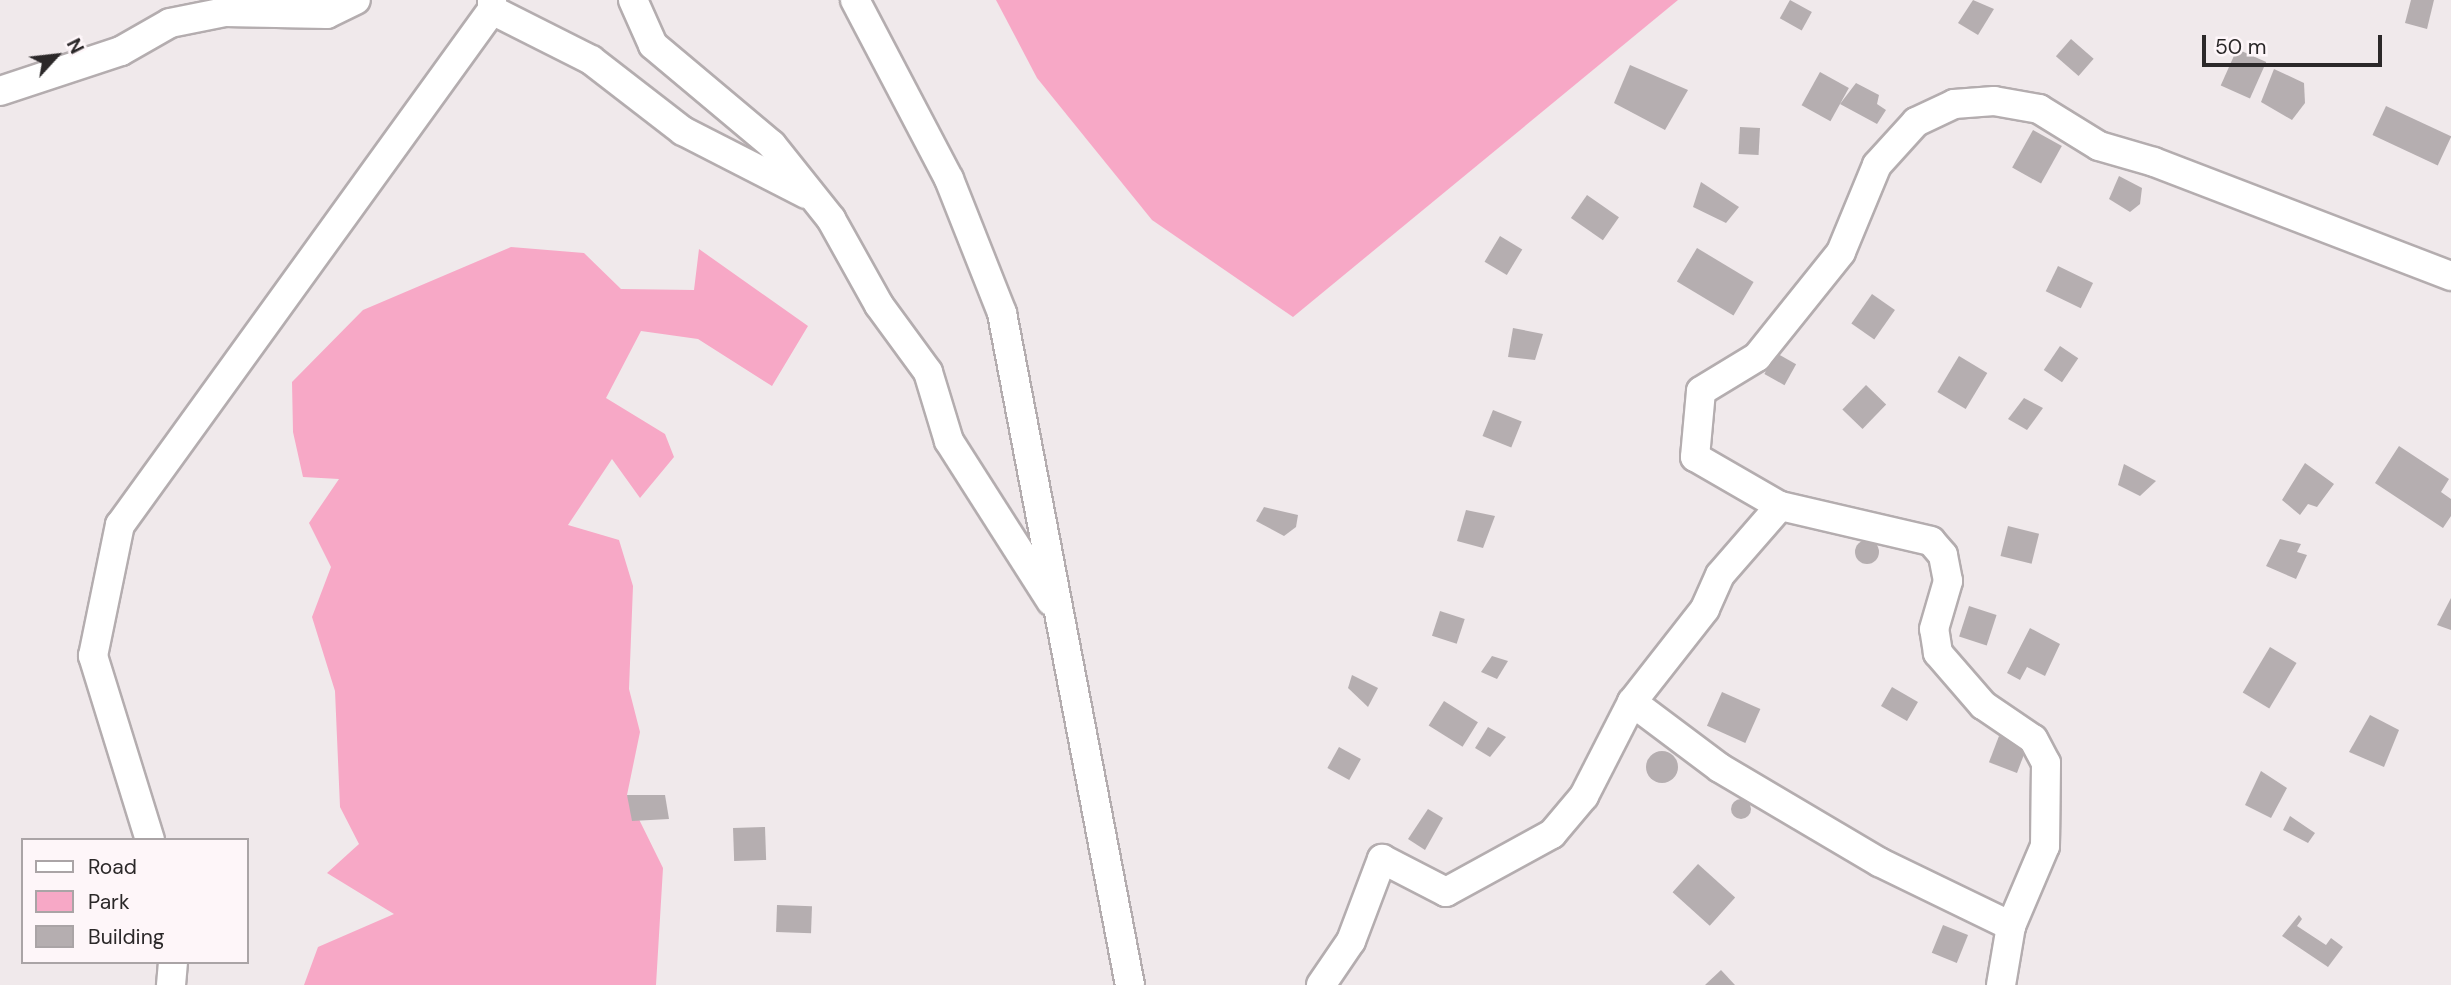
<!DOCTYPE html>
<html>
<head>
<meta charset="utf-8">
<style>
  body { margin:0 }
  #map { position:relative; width:2451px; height:985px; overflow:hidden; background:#f0e9eb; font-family:"DM Sans",sans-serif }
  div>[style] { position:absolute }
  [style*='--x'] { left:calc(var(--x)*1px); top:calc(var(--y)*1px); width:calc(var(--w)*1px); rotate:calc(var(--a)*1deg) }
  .green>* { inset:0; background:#f7a8c6 }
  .building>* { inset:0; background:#b5aeb0; transform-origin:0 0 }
  .round { border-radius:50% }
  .roads { filter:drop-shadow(2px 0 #b4adaf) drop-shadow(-2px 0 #b4adaf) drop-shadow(0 2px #b4adaf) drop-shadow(0 -2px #b4adaf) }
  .minor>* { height:28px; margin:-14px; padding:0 14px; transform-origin:14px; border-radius:14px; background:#fff }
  span { translate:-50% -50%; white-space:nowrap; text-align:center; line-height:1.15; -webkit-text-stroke:5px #fef6f9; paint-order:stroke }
  .legend { position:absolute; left:21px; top:838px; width:228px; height:126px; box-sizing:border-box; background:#fef6f9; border:2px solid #aaa4a6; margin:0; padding:9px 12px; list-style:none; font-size:21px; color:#2b2829 }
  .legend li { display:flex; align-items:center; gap:14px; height:35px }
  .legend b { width:35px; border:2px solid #aaa4a6 }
  .north { position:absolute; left:21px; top:21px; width:70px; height:70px; -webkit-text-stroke:5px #fef6f9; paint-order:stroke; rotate:63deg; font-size:19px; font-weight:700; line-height:28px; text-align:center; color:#2b2829 }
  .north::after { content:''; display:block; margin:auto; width:24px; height:32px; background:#2b2829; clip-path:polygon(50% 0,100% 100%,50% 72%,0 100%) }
  .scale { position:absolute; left:2202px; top:35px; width:180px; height:32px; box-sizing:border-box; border:4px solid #2b2829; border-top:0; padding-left:9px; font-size:21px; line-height:24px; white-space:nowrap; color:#2b2829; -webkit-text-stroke:5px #fef6f9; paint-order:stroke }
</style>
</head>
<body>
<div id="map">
  <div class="green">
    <i style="clip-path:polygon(996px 0,1678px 0,1293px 317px,1152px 220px,1037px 78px)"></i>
    <i style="clip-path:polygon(511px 247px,584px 253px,621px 289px,694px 290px,699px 249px,808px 326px,772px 386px,698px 339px,641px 331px,606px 398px,665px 434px,674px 457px,640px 498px,612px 459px,568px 525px,619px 540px,633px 586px,629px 689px,640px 732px,627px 795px,663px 868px,656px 985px,304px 985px,318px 947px,394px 914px,327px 873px,359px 844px,340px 807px,335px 691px,312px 617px,331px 567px,309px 523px,339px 479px,303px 477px,293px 432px,292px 382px,363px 310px)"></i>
  </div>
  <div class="building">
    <i style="left:1790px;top:0;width:25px;height:21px;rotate:29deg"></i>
    <i style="clip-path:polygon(1973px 0,1994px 9px,1978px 35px,1958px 23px)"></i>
    <i style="clip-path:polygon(2411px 0,2434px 0,2427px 29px,2405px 23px)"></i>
    <i style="left:2071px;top:39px;width:30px;height:23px;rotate:41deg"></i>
    <i style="left:2237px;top:49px;width:32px;height:40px;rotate:24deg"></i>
    <i style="clip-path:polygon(1630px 65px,1688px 90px,1665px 130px,1614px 103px)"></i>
    <i style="clip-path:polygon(2274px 69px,2304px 83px,2305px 103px,2292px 120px,2261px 102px)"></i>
    <i style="left:1820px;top:72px;width:33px;height:38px;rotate:29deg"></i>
    <i style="clip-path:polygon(1856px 83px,1879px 95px,1877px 104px,1886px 110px,1877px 124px,1840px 104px)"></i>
    <i style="left:2386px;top:106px;width:72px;height:32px;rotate:25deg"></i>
    <i style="left:1740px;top:127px;width:20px;height:27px;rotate:3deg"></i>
    <i style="left:2033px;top:130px;width:33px;height:43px;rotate:29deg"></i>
    <i style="clip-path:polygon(2119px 176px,2142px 188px,2140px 204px,2130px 212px,2109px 199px)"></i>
    <i style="clip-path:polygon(1701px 182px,1739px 207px,1726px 223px,1693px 207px)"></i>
    <i style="left:1587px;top:195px;width:39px;height:28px;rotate:35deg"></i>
    <i style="left:1500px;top:236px;width:26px;height:30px;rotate:31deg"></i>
    <i style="left:1697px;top:248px;width:66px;height:39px;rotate:31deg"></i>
    <i style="left:2058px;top:266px;width:39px;height:28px;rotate:26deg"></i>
    <i style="left:1872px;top:294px;width:28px;height:36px;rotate:35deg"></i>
    <i style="clip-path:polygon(1513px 328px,1543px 334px,1535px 360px,1508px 357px)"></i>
    <i style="left:2060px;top:346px;width:22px;height:29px;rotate:34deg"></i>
    <i style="left:1776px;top:353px;width:23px;height:24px;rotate:29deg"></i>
    <i style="left:1959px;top:356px;width:33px;height:42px;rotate:31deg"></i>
    <i style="left:1866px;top:385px;width:28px;height:34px;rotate:44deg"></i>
    <i style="clip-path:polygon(2024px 398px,2043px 408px,2027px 430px,2008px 419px)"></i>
    <i style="left:1493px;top:410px;width:31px;height:28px;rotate:22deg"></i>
    <i style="clip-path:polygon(2399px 446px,2449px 479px,2441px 492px,2451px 499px,2451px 516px,2443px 528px,2375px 483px)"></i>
    <i style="clip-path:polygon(2305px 463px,2334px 484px,2317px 507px,2308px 504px,2300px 515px,2282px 500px)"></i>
    <i style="clip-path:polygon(2124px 464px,2156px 481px,2140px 496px,2118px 485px)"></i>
    <i style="clip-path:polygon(1264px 507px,1298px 515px,1296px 527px,1284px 536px,1256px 521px)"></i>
    <i style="clip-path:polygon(1466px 510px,1495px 516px,1483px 548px,1457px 541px)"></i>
    <i style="left:2008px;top:526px;width:32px;height:31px;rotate:14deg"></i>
    <i style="clip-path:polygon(2280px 539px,2301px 544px,2297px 552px,2307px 555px,2296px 579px,2266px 566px)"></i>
    <i class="round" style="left:1855px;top:540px;width:24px;height:24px"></i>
    <i style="clip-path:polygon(2451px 598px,2451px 630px,2437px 625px)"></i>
    <i style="left:1969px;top:606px;width:29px;height:32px;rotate:18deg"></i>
    <i style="left:1440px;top:611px;width:26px;height:26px;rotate:18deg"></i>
    <i style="clip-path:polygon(2030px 628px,2060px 644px,2045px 676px,2027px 667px,2020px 680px,2007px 673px)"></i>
    <i style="left:2270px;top:647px;width:31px;height:53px;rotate:31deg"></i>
    <i style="clip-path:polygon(1492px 656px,1508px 661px,1497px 679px,1481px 672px)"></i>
    <i style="clip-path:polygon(1352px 675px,1378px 688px,1368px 707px,1348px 688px)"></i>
    <i style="left:1892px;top:687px;width:30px;height:22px;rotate:30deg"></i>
    <i style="left:1722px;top:692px;width:42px;height:37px;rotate:24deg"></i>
    <i style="left:1444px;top:701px;width:40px;height:29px;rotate:32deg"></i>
    <i style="clip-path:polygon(2370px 715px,2399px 730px,2384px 767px,2349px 752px)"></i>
    <i style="clip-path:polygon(1488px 727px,1506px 737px,1490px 757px,1475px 748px)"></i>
    <i style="left:1999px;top:736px;width:30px;height:28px;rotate:21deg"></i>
    <i style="left:1339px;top:747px;width:25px;height:24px;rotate:29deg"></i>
    <i class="round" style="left:1646px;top:751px;width:32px;height:32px"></i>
    <i style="clip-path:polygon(2261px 771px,2287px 788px,2271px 818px,2245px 805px)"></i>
    <i style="clip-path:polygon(627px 795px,665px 795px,669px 819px,632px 821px)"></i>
    <i class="round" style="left:1731px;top:799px;width:20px;height:20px"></i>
    <i style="clip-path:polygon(1428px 809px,1443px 818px,1425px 850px,1408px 839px)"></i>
    <i style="clip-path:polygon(2290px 816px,2315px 833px,2308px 843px,2283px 830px)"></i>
    <i style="left:765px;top:827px;width:33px;height:32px;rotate:88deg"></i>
    <i style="left:1698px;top:864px;width:50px;height:38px;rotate:42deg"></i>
    <i style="left:777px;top:905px;width:35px;height:27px;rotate:2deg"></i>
    <i style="clip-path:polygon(2299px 915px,2302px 919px,2297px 926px,2326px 945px,2331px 938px,2343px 947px,2328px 967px,2282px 936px)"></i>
    <i style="left:1943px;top:925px;width:27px;height:30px;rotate:22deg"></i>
    <i style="clip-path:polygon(1721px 970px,1735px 985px,1705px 985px)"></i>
  </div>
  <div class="roads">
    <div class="minor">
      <i style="--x:633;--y:0;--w:49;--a:66"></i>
      <i style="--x:653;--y:45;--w:155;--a:40"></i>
      <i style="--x:772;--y:145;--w:95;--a:51.4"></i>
      <i style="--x:831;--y:219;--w:98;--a:60.8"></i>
      <i style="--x:879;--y:305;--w:83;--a:53.8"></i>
      <i style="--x:928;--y:372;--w:72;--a:73.1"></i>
      <i style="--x:949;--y:441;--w:190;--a:57.5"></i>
      <i style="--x:855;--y:0;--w:202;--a:62.3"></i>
      <i style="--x:949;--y:179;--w:144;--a:68.4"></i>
      <i style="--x:1002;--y:313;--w:684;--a:79.22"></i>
      <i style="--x:492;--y:10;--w:111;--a:26.8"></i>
      <i style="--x:591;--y:60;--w:116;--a:37.7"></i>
      <i style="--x:683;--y:131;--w:138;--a:27.1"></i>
      <i style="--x:0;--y:91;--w:127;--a:-18.3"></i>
      <i style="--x:121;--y:51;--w:56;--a:-29.7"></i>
      <i style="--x:170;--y:23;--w:56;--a:-11.3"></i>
      <i style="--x:225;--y:12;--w:102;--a:1.1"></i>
      <i style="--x:327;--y:14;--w:32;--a:-26"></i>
      <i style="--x:1780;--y:506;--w:91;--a:131"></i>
      <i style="--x:1720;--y:575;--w:37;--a:114"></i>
      <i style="--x:1705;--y:609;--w:118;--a:128.1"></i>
      <i style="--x:1632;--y:702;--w:110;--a:36.9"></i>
      <i style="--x:1720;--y:768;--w:185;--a:30.6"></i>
      <i style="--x:1879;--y:862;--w:147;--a:25.9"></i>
      <i style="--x:150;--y:840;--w:193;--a:-107.2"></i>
      <i style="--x:93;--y:656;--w:134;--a:-78.4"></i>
      <i style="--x:120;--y:525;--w:635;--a:-54.16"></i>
      <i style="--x:492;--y:10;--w:10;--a:-90"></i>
      <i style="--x:171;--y:985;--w:23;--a:-85"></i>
      <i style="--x:1321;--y:985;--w:53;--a:-55.7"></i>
      <i style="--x:1351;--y:941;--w:88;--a:-69.3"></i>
      <i style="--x:1382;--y:859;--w:72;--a:27.3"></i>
      <i style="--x:1446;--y:892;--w:121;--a:-28.7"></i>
      <i style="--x:1552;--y:834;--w:50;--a:-49.9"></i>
      <i style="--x:1584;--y:796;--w:106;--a:-62.9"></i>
      <i style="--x:2001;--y:985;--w:60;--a:-80.4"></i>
      <i style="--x:2011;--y:926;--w:87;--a:-67"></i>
      <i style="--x:2045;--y:846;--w:83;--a:-89.3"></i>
      <i style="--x:2046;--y:763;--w:27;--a:-118"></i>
      <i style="--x:2033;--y:739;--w:60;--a:-145.8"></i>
      <i style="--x:1983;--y:705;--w:69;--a:-130.9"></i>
      <i style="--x:1938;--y:653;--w:24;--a:-99"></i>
      <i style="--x:1934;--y:629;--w:50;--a:-73.7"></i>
      <i style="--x:1948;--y:581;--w:26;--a:-101"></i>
      <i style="--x:1943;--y:555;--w:18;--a:-131"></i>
      <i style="--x:1931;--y:541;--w:155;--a:-166.9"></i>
      <i style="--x:1780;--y:506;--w:98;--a:-150"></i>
      <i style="--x:1695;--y:457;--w:66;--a:-84.8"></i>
      <i style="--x:1701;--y:391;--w:66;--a:-31.3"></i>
      <i style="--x:1757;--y:357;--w:134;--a:-51.3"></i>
      <i style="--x:1841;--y:252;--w:94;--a:-67.5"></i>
      <i style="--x:1877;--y:165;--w:58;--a:-47.8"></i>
      <i style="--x:1916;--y:122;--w:42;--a:-25.3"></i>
      <i style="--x:1954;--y:104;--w:40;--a:-4.3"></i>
      <i style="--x:1994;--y:101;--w:46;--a:10.1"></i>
      <i style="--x:2039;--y:109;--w:70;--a:31.7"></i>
      <i style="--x:2099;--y:146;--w:57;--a:16.2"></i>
      <i style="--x:2154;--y:162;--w:318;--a:21"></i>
    </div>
  </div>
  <ul class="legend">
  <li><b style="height:9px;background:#fff"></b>Road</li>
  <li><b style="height:19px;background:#f7a8c6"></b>Park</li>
  <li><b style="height:19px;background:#b5aeb0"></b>Building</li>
  </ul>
  <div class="north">N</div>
  <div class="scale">50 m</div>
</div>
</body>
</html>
